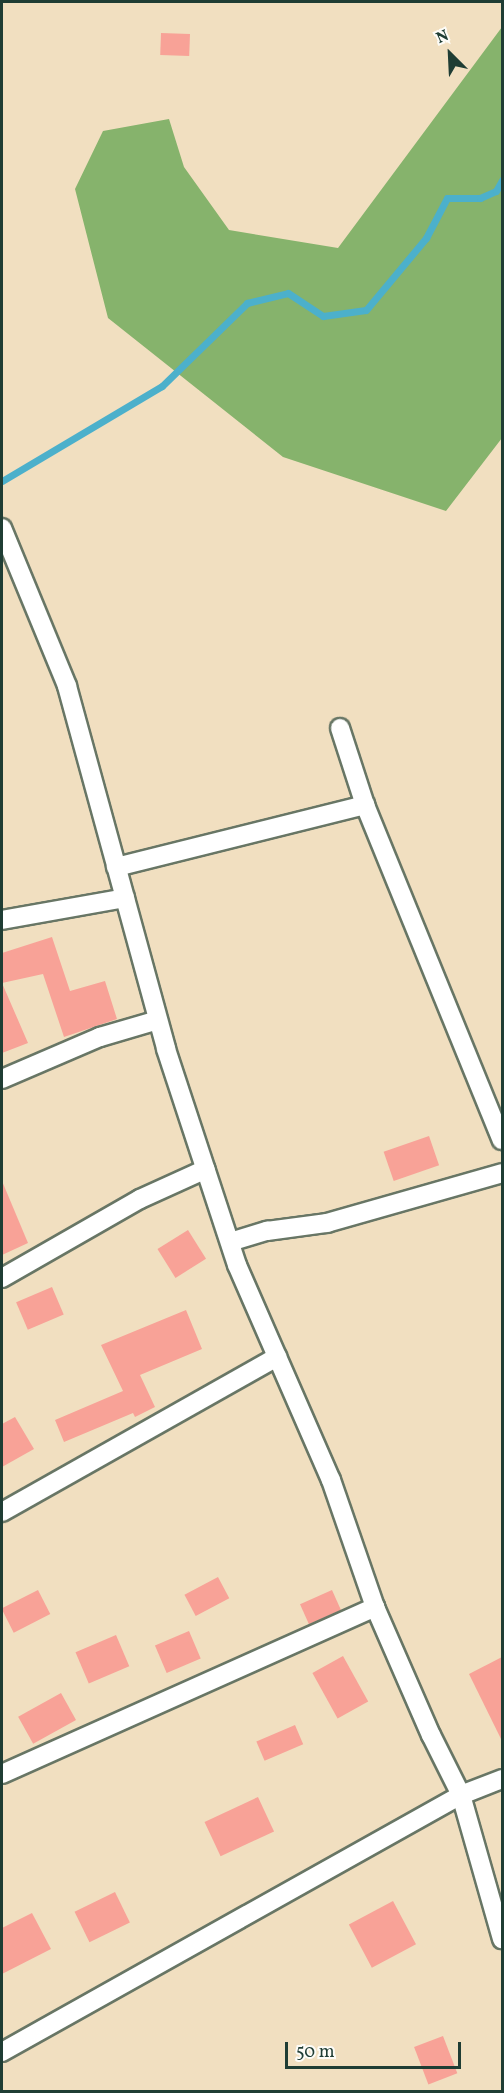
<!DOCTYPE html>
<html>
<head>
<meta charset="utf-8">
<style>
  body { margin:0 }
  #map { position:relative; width:504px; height:2093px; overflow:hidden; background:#f1dfc0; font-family:Vollkorn,serif }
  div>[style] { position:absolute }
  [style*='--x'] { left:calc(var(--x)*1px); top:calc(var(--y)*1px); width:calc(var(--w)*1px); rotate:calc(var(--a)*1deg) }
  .forest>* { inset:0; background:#86b36c }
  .stream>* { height:7px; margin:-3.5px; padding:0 3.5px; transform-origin:3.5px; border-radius:3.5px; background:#4cb0cb }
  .building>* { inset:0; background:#f8a297; transform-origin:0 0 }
  .roads { filter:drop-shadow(2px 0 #687665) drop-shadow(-2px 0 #687665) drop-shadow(0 2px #687665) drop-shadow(0 -2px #687665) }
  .street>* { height:18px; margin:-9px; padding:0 9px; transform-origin:9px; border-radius:9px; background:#fff }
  span { translate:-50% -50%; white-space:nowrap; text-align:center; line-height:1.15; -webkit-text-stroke:4.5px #fdfcf7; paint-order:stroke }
  .frame { position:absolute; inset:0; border:3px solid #1f3d34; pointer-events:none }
  .north { position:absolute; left:420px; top:24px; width:60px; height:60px; -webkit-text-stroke:4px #fdfcf7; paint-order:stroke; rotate:336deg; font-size:16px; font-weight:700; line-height:24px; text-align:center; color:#1f3d34 }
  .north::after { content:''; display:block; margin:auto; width:21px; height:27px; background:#1f3d34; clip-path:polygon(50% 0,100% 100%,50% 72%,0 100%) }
  .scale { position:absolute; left:285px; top:2042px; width:176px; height:27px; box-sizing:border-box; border:3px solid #1f3d34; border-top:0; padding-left:8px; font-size:18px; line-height:21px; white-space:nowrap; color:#1f3d34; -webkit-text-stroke:4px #fdfcf7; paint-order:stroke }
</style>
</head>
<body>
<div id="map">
  <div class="forest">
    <i style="clip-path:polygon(502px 27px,502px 438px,446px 511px,283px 457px,108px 318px,75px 189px,103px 131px,169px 119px,184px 167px,229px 230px,338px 248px)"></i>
  </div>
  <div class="stream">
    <i style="--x:2;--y:481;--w:186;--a:-30.7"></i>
    <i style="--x:162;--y:386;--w:119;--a:-44.3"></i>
    <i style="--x:247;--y:303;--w:42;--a:-13.7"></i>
    <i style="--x:288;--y:293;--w:42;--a:33.3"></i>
    <i style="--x:323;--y:316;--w:43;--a:-7.9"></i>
    <i style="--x:366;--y:310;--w:94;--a:-50.2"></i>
    <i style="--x:426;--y:238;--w:45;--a:-62.3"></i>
    <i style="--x:447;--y:198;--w:33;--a:0"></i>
    <i style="--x:480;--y:198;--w:17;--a:-24"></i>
    <i style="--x:496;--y:191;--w:13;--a:-61"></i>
  </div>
  <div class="building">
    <i style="left:161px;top:33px;width:29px;height:22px;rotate:2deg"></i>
    <i style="clip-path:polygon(52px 937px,70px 991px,105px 981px,117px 1019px,64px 1037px,43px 974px,2px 983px,28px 1043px,2px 1053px,2px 953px)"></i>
    <i style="left:429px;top:1136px;width:31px;height:48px;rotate:71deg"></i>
    <i style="clip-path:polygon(2px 1181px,28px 1243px,2px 1255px)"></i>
    <i style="left:188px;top:1230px;width:34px;height:36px;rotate:58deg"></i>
    <i style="left:52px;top:1287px;width:30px;height:39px;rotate:67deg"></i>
    <i style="clip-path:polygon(186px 1310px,202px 1349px,140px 1375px,155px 1407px,135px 1417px,133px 1413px,64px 1442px,55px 1420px,123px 1391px,101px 1345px)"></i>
    <i style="clip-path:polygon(15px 1417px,34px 1449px,2px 1467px,2px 1424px)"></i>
    <i style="left:218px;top:1577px;width:24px;height:38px;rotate:62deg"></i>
    <i style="left:38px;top:1590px;width:27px;height:41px;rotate:63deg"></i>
    <i style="left:332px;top:1590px;width:22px;height:35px;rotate:66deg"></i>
    <i style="left:189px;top:1631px;width:30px;height:37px;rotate:67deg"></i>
    <i style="left:116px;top:1635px;width:34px;height:44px;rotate:67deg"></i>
    <i style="left:343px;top:1656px;width:52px;height:35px;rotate:61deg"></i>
    <i style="clip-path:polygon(502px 1657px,502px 1741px,469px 1674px)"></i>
    <i style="left:61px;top:1693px;width:31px;height:49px;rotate:61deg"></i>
    <i style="left:295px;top:1725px;width:21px;height:42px;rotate:67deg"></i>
    <i style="left:258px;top:1797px;width:38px;height:59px;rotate:65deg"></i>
    <i style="left:115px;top:1892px;width:34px;height:45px;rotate:64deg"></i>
    <i style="left:393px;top:1901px;width:49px;height:50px;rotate:62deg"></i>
    <i style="clip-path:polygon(32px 1913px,51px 1949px,2px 1974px,2px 1928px)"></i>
    <i style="left:443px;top:2036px;width:40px;height:31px;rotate:69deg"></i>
  </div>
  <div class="roads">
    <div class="street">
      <i style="--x:2;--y:528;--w:171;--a:67.6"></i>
      <i style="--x:67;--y:686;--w:376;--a:74.7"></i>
      <i style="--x:166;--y:1049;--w:227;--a:71.8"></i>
      <i style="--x:237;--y:1265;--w:235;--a:66.4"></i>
      <i style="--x:331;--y:1480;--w:134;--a:70.9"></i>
      <i style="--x:375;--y:1607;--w:140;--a:66.4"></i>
      <i style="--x:431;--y:1735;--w:67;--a:63.4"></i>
      <i style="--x:461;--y:1795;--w:150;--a:74.1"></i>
      <i style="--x:340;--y:728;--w:81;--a:72"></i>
      <i style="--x:365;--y:805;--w:362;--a:67.8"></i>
      <i style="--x:116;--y:867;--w:257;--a:-14"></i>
      <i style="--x:2;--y:920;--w:125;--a:-10.1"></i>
      <i style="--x:2;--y:1079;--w:107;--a:-23.2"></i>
      <i style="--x:100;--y:1037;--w:60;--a:-16.3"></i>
      <i style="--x:230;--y:1242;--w:39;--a:-17"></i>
      <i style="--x:267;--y:1231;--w:61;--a:-7.6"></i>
      <i style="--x:327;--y:1223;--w:182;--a:-15.9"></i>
      <i style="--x:2;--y:1278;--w:159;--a:-29.8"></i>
      <i style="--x:140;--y:1199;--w:72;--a:-24.4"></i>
      <i style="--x:2;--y:1512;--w:316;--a:-29.4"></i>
      <i style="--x:2;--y:1774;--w:409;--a:-24.1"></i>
      <i style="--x:2;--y:2052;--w:526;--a:-29.25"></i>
      <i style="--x:461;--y:1795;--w:44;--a:-21.3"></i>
    </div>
  </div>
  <div class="frame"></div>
  <div class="north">N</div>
  <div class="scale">50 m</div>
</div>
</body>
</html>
